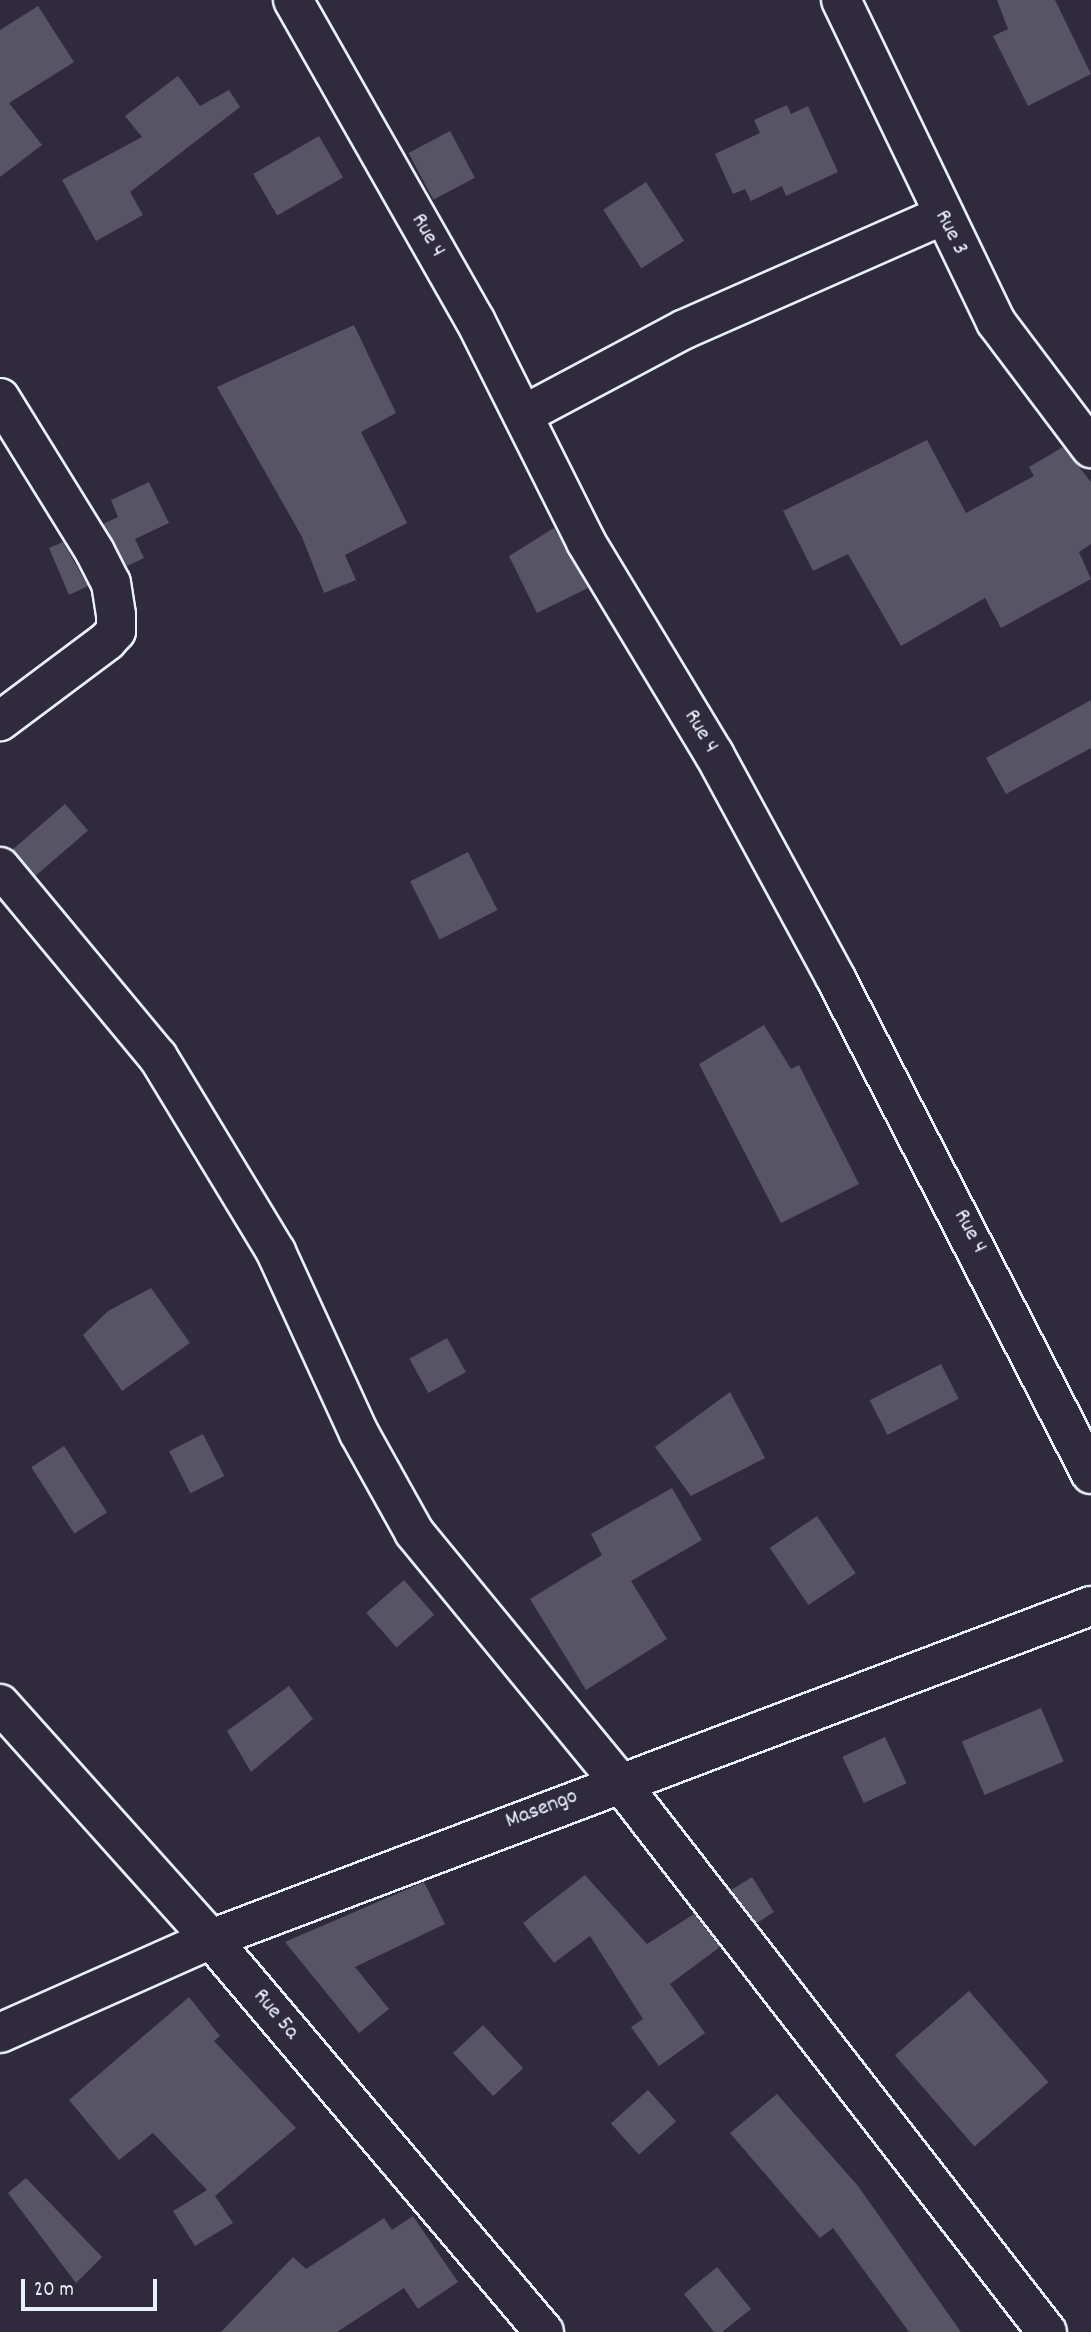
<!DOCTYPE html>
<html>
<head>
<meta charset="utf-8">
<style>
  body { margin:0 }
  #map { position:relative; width:1091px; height:2332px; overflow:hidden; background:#2f2a3d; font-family:Dekko,sans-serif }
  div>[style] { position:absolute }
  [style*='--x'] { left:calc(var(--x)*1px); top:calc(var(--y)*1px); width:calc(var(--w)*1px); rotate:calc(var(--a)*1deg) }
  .building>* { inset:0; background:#575565; transform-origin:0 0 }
  .roads { filter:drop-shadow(2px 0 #e8f1f8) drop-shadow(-2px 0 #e8f1f8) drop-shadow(0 2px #e8f1f8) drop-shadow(0 -2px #e8f1f8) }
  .minor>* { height:38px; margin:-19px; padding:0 19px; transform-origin:19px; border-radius:19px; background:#2f2a3d }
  span { translate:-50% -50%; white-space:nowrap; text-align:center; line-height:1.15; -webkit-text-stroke:5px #2f2a3d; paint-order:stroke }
  .street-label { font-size:23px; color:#e8f1f8 }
  .scale { position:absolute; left:21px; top:2279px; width:136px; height:32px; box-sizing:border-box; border:4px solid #e8f1f8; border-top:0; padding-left:9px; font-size:21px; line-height:24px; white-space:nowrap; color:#e8f1f8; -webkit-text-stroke:5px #2f2a3d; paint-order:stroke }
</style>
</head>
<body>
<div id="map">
  <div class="building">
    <i style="clip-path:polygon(997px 0,1055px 0,1091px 74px,1028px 106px,993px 36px,1008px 29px)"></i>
    <i style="clip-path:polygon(38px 6px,74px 62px,9px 103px,42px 145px,0 177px,0 30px)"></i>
    <i style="clip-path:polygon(178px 76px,200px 106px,229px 90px,240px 107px,130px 192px,143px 215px,96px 241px,62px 180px,142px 137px,125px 116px)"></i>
    <i style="clip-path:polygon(787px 105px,791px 114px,808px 106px,838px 172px,786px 196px,782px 186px,751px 201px,745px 189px,733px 194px,715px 154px,760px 133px,754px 120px)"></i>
    <i style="left:450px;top:131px;width:53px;height:47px;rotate:62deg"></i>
    <i style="left:319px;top:136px;width:48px;height:76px;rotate:60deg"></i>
    <i style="left:646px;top:182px;width:70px;height:51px;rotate:57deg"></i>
    <i style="clip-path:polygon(354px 325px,396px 413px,361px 432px,407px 523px,345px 555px,356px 580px,324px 593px,302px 537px,217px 387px)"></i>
    <i style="clip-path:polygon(927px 440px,966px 513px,1034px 476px,1029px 467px,1063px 447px,1091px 482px,1091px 544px,1079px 552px,1091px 579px,1001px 628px,985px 598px,901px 646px,848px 554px,813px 571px,783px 511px)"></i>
    <i style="clip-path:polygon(149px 482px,169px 523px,135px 539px,144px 558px,127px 566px,103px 524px,118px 517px,111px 500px)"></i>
    <i style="clip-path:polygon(554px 528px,588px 588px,537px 613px,509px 556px)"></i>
    <i style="clip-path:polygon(63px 542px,88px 586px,69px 595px,49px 548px)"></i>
    <i style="clip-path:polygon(1091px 700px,1091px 748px,1006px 794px,986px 758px)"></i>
    <i style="left:65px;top:804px;width:35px;height:70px;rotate:49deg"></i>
    <i style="left:468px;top:852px;width:65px;height:65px;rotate:63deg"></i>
    <i style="clip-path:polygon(764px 1025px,791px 1069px,799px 1065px,859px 1184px,781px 1223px,699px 1064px)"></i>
    <i style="clip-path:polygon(151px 1288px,190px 1343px,122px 1391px,83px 1335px,108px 1311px)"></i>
    <i style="left:447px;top:1338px;width:39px;height:43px;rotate:61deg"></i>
    <i style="left:941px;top:1364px;width:39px;height:80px;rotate:63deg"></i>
    <i style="clip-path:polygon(730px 1392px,765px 1458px,691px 1496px,655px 1447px)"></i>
    <i style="left:203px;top:1434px;width:47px;height:38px;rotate:63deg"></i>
    <i style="left:64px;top:1446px;width:79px;height:39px;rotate:57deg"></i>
    <i style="clip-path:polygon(672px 1488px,702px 1540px,631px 1581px,667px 1639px,586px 1690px,530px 1599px,602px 1555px,591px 1534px)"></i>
    <i style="left:817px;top:1516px;width:69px;height:57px;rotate:56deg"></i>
    <i style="left:404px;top:1580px;width:46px;height:50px;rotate:49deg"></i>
    <i style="clip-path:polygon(289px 1686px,313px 1719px,251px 1772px,227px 1731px)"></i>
    <i style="left:1041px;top:1708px;width:58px;height:86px;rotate:67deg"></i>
    <i style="left:885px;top:1737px;width:51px;height:47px;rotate:65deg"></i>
    <i style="clip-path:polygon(585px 1875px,647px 1944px,694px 1914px,720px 1947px,670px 1984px,705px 2033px,659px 2066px,631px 2027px,643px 2019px,590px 1936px,554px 1963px,523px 1923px)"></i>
    <i style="clip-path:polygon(752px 1877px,774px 1912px,757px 1923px,731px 1890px)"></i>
    <i style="clip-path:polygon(424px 1882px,445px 1924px,355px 1967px,389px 2009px,359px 2033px,285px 1942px)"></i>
    <i style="left:969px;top:1991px;width:121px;height:98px;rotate:49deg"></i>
    <i style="clip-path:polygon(189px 1997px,220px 2036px,214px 2041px,296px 2128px,215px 2196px,233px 2223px,195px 2246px,173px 2211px,207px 2190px,153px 2133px,119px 2160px,69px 2100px)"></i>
    <i style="left:483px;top:2025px;width:59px;height:41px;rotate:47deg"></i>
    <i style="left:648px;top:2090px;width:42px;height:50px;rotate:48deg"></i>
    <i style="clip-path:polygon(777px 2094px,858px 2186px,961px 2332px,909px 2332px,833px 2228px,820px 2238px,730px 2133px)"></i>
    <i style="clip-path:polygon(26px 2178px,102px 2257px,76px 2283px,8px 2193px)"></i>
    <i style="clip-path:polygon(413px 2216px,458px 2282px,418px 2309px,404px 2288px,337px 2332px,221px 2332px,293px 2257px,306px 2269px,384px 2218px,392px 2230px)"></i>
    <i style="clip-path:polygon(717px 2267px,751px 2309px,722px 2332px,714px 2332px,684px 2294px)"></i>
  </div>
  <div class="roads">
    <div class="minor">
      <i style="--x:293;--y:0;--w:368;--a:60.4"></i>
      <i style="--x:475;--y:320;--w:248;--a:63.4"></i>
      <i style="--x:586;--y:542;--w:248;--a:58.9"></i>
      <i style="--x:714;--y:754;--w:254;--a:61.5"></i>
      <i style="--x:835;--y:977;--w:559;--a:62.75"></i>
      <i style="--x:841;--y:0;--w:357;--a:64.3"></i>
      <i style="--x:996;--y:322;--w:158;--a:53"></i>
      <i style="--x:0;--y:398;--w:181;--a:58.3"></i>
      <i style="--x:95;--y:552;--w:35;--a:63"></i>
      <i style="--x:111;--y:583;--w:32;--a:81"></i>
      <i style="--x:116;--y:615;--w:16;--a:90"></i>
      <i style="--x:116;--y:631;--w:13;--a:132"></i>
      <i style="--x:107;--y:641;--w:134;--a:143.2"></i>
      <i style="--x:523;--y:415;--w:183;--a:-28"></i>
      <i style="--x:685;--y:329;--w:280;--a:-23.8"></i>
      <i style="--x:0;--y:867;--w:247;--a:50.3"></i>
      <i style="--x:158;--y:1057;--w:228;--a:58.8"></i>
      <i style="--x:276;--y:1252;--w:199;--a:65.4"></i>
      <i style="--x:359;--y:1433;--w:113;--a:60.9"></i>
      <i style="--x:414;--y:1532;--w:321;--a:50.6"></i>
      <i style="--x:618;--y:1780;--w:699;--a:52.15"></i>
      <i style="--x:0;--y:1704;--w:316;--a:48.1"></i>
      <i style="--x:211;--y:1939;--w:515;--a:49.72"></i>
      <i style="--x:0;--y:2033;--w:231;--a:-24"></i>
      <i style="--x:211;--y:1939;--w:941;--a:-20.73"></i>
    </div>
  </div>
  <div class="street-label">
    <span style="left:950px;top:233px;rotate:63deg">Rue 3</span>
    <span style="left:427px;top:236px;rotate:60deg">Rue 4</span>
    <span style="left:700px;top:732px;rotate:59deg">Rue 4</span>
    <span style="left:969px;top:1232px;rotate:62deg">Rue 4</span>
    <span style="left:542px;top:1810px;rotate:-21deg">Masengo</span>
    <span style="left:275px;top:2015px;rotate:50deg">Rue 5a</span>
  </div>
  <div class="scale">20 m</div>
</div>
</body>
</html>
